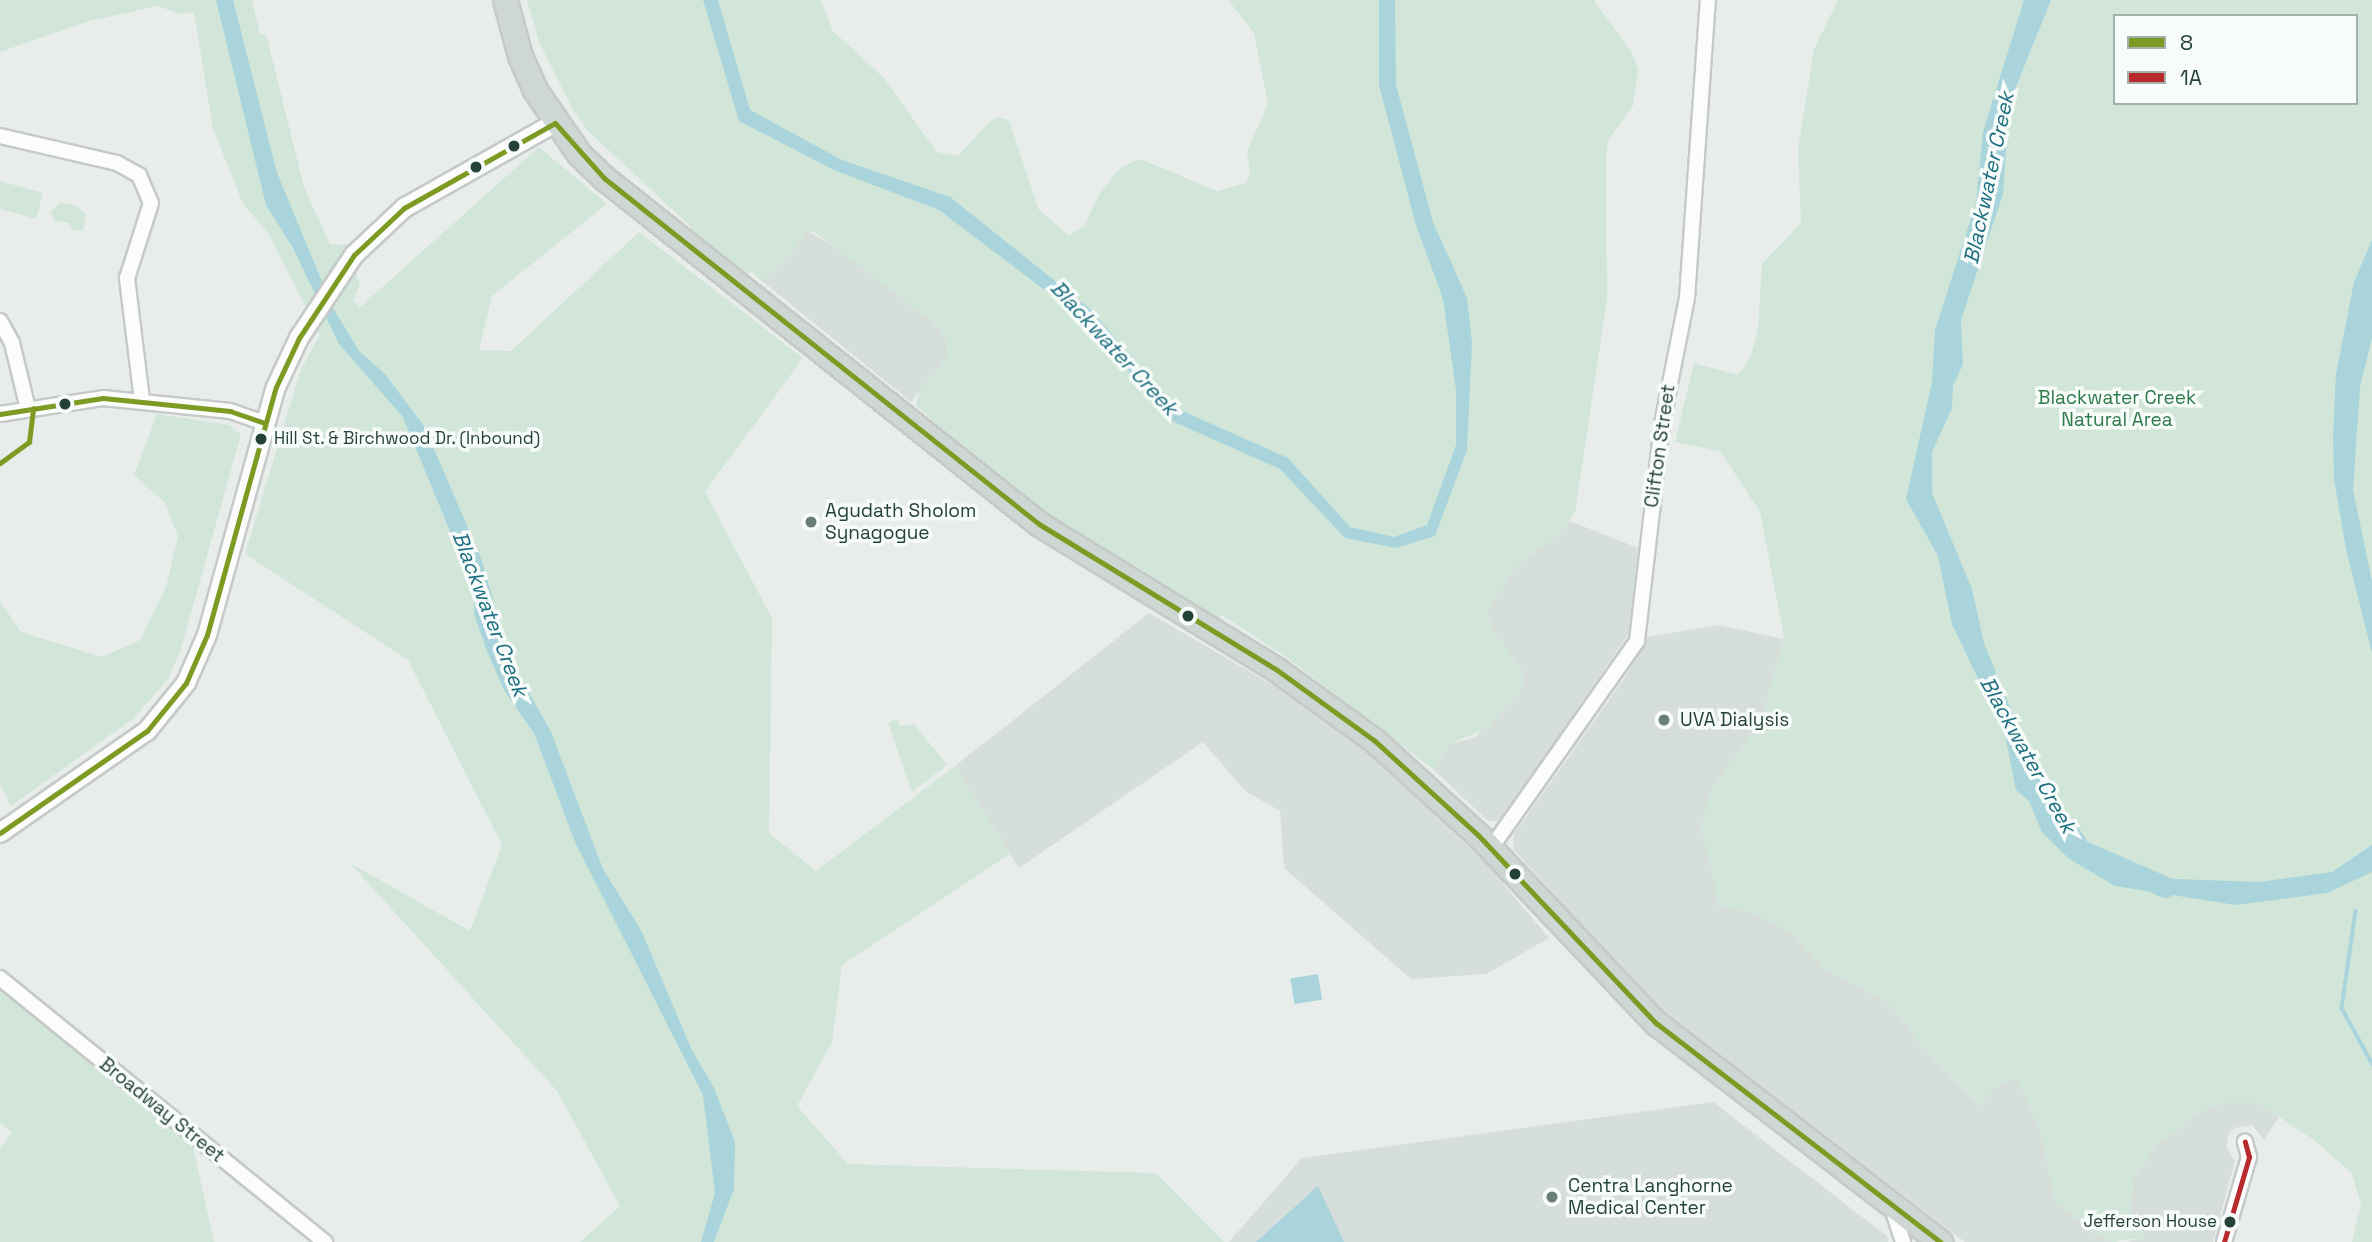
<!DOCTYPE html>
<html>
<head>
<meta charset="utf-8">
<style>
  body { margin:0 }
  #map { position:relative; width:2372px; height:1242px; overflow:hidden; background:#e8edeb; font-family:"Space Grotesk",sans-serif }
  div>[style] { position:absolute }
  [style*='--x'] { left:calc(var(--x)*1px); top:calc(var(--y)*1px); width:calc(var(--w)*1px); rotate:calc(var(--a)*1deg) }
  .built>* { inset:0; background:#d6dedb }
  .green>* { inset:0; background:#d1e6d8 }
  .water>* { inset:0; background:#a9d4db; transform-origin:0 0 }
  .stream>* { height:3.5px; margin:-1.75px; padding:0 1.75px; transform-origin:1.75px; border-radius:1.75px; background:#a9d4db }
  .river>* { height:21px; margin:-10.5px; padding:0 10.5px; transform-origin:10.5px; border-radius:10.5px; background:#a9d4db }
  .roads { filter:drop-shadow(2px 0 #c5cac8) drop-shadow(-2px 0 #c5cac8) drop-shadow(0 2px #c5cac8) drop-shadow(0 -2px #c5cac8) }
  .minor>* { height:14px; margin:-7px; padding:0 7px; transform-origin:7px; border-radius:7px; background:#fcfcfc }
  .tertiary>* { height:18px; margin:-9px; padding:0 9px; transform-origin:9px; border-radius:9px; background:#fcfcfc }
  .primary>* { height:23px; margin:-11.5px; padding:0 11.5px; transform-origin:11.5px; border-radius:11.5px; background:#cfd7d5 }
  .bus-1>* { height:5px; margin:-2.5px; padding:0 2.5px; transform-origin:2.5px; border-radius:2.5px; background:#7d9b23 }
  .bus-2>* { height:5px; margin:-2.5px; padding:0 2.5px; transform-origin:2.5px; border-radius:2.5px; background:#b72b2c }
  .dots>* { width:19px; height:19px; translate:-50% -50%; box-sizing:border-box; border:4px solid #f7fbf9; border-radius:50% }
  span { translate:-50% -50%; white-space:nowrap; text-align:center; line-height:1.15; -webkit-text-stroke:7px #f7fbf9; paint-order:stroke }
  .bus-label { font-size:17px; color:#24423a }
  .left { translate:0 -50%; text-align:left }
  .right { translate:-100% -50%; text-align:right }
  .park-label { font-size:19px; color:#2d7a4b }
  .street-label { font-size:19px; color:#24423a }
  .poi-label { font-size:19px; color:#24423a }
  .water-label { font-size:21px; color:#1c6f80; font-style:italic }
  .legend { position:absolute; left:2113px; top:14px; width:245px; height:91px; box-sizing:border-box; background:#f7fbf9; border:2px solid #a3b1ad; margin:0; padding:9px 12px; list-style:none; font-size:21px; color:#24423a }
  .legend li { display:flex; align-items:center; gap:14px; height:35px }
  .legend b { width:35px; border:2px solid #a3b1ad }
</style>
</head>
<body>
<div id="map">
  <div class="built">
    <i style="clip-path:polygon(808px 231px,851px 257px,930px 320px,947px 339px,948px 356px,911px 402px,761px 280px,775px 271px)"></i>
    <i style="clip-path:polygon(1570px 521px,1638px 548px,1630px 632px,1500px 821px,1488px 821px,1434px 770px,1449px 744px,1474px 738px,1517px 696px,1524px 680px,1522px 671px,1491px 628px,1487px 611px,1517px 565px,1559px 534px)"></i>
    <i style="clip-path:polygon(1149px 613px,1290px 695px,1363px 748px,1484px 861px,1549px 938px,1486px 974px,1411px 979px,1284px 868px,1280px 811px,1245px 791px,1203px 742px,1019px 868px,955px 766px)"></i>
    <i style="clip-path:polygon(1718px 625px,1784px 639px,1762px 720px,1712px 789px,1719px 906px,1752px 912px,1789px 931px,1824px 968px,1888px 1002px,1934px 1060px,1980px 1105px,1993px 1088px,2016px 1077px,2040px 1129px,2055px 1201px,2093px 1233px,2114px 1242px,1965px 1242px,1655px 1006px,1513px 849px,1514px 834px,1624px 679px,1647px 637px)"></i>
    <i style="clip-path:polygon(1713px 1102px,1887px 1236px,1888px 1242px,1229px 1242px,1302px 1158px)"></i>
    <i style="clip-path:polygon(2224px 1103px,2258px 1103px,2279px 1117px,2264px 1140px,2252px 1125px,2234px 1128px,2228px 1136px,2226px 1147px,2235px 1161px,2213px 1242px,2127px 1242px,2144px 1237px,2131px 1210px,2133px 1179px,2155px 1147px,2199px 1112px)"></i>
  </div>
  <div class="green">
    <i style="clip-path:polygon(0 0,252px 0,260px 35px,266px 34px,304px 187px,330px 244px,346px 245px,360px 285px,353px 300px,359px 308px,539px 147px,607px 204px,492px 296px,479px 350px,511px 351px,639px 232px,803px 358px,705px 492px,772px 618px,769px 833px,816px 871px,955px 766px,1010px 854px,842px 965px,832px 1042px,797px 1106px,848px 1164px,1156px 1173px,1224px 1242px,580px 1242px,620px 1206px,557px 1091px,350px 863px,470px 931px,502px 845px,408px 660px,245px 554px,301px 369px,320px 335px,268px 233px,243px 204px,213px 129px,194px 12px,180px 14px,158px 6px,89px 21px,0 52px)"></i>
    <i style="clip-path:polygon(527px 0,821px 0,833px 31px,883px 77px,937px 152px,958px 156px,990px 121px,997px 117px,1009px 120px,1039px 210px,1069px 235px,1084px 226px,1099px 195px,1120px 168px,1140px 159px,1217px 191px,1246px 183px,1250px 171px,1247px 152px,1268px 104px,1254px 33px,1228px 0,1594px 0,1632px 53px,1638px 70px,1633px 106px,1608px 140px,1606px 156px,1607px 299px,1575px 513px,1559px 534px,1517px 565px,1487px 611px,1491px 628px,1522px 671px,1524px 680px,1517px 696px,1488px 728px,1449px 744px,1434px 770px,1286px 657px,1222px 615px,1216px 623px,1041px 514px,916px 406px,920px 389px,948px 356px,947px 339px,930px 320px,816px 233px,808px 231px,775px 271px,761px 280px,750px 271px,747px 275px,689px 231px,691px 227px,588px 131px,573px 110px,539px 42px)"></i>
    <i style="clip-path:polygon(evenodd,1838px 0,2372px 0,2372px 1242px,2352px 1242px,2361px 1205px,2352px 1173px,2314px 1140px,2258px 1103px,2224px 1103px,2199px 1112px,2155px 1147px,2133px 1179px,2131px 1210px,2144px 1237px,2114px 1242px,2093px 1233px,2055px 1201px,2040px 1129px,2016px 1078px,1993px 1088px,1981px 1105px,1934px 1060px,1888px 1002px,1824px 968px,1788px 931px,1752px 912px,1719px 906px,1701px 825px,1712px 789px,1762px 720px,1784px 638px,1760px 512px,1720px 451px,1675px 442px,1694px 363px,1738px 375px,1751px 356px,1758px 330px,1762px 264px,1801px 223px,1798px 149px,1814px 49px,1838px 0,2115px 16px,2356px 16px,2356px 103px,2115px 103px,2115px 16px)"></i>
    <i style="clip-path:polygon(0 181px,43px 193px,36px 219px,0 209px)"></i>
    <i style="clip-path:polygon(59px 203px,75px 205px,86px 214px,83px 230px,74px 231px,69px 223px,54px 220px,51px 212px)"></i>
    <i style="clip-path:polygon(157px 414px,230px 425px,241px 435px,180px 652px,168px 679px,134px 718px,11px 806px,0 784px,0 601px,21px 632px,102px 657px,140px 640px,166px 587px,178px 537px,165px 503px,134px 475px)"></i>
    <i style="clip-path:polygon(897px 719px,900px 726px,914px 724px,947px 765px,912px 792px,888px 723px)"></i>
    <i style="clip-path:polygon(0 987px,192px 1142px,214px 1242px,0 1242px,0 1149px,12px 1133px,0 1123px)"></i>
  </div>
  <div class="water">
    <i style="clip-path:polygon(216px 0,233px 0,277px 173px,333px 308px,359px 351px,385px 374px,424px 426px,481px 558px,510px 659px,551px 732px,603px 869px,641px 930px,691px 1048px,714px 1088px,735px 1142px,734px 1189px,714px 1242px,701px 1242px,715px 1193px,703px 1095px,575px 842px,534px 733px,504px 690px,487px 651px,474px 614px,475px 592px,403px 417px,339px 344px,293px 248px,266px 205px)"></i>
    <i style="clip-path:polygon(703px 0,718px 0,750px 110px,842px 160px,950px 197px,1089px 308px,1178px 409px,1288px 458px,1350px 527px,1394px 537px,1427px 525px,1456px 445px,1456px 390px,1443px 299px,1416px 225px,1379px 85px,1379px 0,1395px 0,1396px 85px,1433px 222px,1467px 298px,1472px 343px,1467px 450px,1435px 536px,1396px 548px,1345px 538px,1280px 469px,1172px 421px,1083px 319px,939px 210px,834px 170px,739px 121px)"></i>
    <i style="clip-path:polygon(2024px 0,2051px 0,2009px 104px,2003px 194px,1961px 320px,1963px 364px,1953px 386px,1952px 408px,1932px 452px,1932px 493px,1972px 589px,1984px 643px,2007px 700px,2040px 772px,2096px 862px,2121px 877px,2259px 882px,2332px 872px,2372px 845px,2372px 872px,2327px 893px,2236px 905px,2115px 886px,2068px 858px,2042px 832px,2029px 801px,2016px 790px,2005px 735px,1952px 624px,1938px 556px,1906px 499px,1932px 382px,1935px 330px,1976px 203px,1983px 132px)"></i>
    <i style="clip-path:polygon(2372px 240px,2372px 338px,2360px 387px,2353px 490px,2372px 581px,2372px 653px,2346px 549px,2334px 479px,2333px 435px,2336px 374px,2354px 282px)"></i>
    <i style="left:1318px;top:974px;width:26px;height:28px;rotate:81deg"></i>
    <i style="clip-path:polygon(1318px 1186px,1344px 1242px,1256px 1242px)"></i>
  </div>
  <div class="stream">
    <i style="--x:2356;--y:911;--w:98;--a:98.2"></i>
    <i style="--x:2342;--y:1008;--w:63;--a:61.4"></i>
  </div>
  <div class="river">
    <i style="--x:2072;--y:837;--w:14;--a:60"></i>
    <i style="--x:2079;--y:849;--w:94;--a:23.8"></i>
  </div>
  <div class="roads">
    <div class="minor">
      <i style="--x:0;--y:136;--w:120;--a:13"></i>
      <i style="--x:117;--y:163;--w:25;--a:29"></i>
      <i style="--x:139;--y:175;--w:30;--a:67"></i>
      <i style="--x:151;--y:203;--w:79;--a:107.7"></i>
      <i style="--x:127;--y:278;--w:124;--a:83"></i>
      <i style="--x:0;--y:321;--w:25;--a:61"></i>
      <i style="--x:12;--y:343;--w:68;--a:76.4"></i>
      <i style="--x:0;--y:414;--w:104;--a:-8.8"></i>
      <i style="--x:103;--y:398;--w:128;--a:5.8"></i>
      <i style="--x:230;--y:411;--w:37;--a:19"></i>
      <i style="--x:1491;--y:848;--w:253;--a:-54.8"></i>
      <i style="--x:1637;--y:641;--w:218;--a:-83.4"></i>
      <i style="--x:1662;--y:424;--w:128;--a:-78.8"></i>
      <i style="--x:1687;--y:298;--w:299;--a:-86"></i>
      <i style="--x:0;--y:978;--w:419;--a:39.1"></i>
      <i style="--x:1892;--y:1208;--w:36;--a:72"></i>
      <i style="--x:2224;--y:1242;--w:89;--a:-73.6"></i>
      <i style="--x:2249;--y:1157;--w:16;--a:-105"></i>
    </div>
    <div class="tertiary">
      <i style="--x:0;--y:833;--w:179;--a:-34.8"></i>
      <i style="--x:147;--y:731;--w:62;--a:-50.9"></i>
      <i style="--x:186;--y:683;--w:52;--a:-66.4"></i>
      <i style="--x:207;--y:635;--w:257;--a:-74.5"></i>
      <i style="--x:276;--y:387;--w:54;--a:-64.9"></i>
      <i style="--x:299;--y:338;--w:100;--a:-56.5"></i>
      <i style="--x:354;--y:255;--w:69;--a:-43.2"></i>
      <i style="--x:404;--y:208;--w:173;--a:-29.4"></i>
    </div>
    <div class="primary">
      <i style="--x:505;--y:0;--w:58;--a:75"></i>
      <i style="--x:520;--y:56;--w:37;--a:66"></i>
      <i style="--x:535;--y:90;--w:78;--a:55.5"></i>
      <i style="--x:579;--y:154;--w:35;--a:44"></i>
      <i style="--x:604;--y:178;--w:556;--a:38.5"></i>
      <i style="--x:1039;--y:524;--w:279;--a:31.5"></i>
      <i style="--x:1277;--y:670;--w:121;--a:35.9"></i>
      <i style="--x:1375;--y:741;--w:139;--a:42.4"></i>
      <i style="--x:1478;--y:835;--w:259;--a:46.6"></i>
      <i style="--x:1656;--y:1023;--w:359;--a:37.6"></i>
    </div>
  </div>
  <div class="bus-1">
    <i style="--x:555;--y:123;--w:74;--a:48.3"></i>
    <i style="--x:604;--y:178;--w:556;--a:38.5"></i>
    <i style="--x:1039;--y:524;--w:279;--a:31.5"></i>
    <i style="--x:1277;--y:670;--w:121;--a:35.9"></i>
    <i style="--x:1375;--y:741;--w:139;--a:42.4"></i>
    <i style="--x:1478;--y:835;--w:259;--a:46.6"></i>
    <i style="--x:1656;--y:1023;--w:359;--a:37.6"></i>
    <i style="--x:0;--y:414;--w:104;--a:-8.8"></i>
    <i style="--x:103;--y:398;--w:128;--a:5.8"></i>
    <i style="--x:230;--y:411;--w:37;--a:19"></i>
    <i style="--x:0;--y:463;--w:36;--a:-36"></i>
    <i style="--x:29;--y:442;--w:34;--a:-83"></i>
    <i style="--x:0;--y:833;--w:179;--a:-34.8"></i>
    <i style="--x:147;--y:731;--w:62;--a:-50.9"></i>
    <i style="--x:186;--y:683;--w:52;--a:-66.4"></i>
    <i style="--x:207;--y:635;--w:257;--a:-74.5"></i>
    <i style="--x:276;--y:387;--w:54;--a:-64.9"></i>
    <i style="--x:299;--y:338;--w:100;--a:-56.5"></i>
    <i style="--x:354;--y:255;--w:69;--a:-43.2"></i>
    <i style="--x:404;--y:208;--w:173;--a:-29.4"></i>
  </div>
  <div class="bus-2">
    <i style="--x:2224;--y:1242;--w:89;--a:-73.6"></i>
    <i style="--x:2249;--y:1157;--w:16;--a:-105"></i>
  </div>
  <div class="dots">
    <i style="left:514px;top:146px;background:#24423a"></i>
    <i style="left:476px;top:167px;background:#24423a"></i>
    <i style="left:65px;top:404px;background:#24423a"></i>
    <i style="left:261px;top:439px;background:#24423a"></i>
    <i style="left:811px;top:522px;background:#697e78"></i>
    <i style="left:1188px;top:616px;background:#24423a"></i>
    <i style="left:1664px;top:720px;background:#697e78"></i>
    <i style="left:1515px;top:874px;background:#24423a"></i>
    <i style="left:1552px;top:1197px;background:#697e78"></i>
    <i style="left:2230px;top:1222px;background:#24423a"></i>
  </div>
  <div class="bus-label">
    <span class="left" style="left:274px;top:439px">Hill St. &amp; Birchwood Dr. (Inbound)</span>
    <span class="right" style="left:2217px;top:1222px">Jefferson House</span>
  </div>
  <div class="park-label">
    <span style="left:2117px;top:409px">Blackwater Creek<br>Natural Area</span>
  </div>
  <div class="street-label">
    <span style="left:1660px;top:446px;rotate:-82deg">Clifton Street</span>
    <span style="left:162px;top:1110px;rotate:39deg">Broadway Street</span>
  </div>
  <div class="poi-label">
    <span class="left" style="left:825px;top:522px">Agudath Sholom<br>Synagogue</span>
    <span class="left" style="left:1680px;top:720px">UVA Dialysis</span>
    <span class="left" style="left:1568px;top:1197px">Centra Langhorne<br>Medical Center</span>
  </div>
  <div class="water-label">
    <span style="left:1989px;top:178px;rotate:-78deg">Blackwater Creek</span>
    <span style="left:1114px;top:348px;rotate:47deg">Blackwater Creek</span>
    <span style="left:490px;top:614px;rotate:69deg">Blackwater Creek</span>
    <span style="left:2028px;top:755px;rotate:61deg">Blackwater Creek</span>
  </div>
  <ul class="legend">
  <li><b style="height:9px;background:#7d9b23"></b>8</li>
  <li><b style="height:9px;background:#b72b2c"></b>1A</li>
  </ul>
</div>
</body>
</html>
